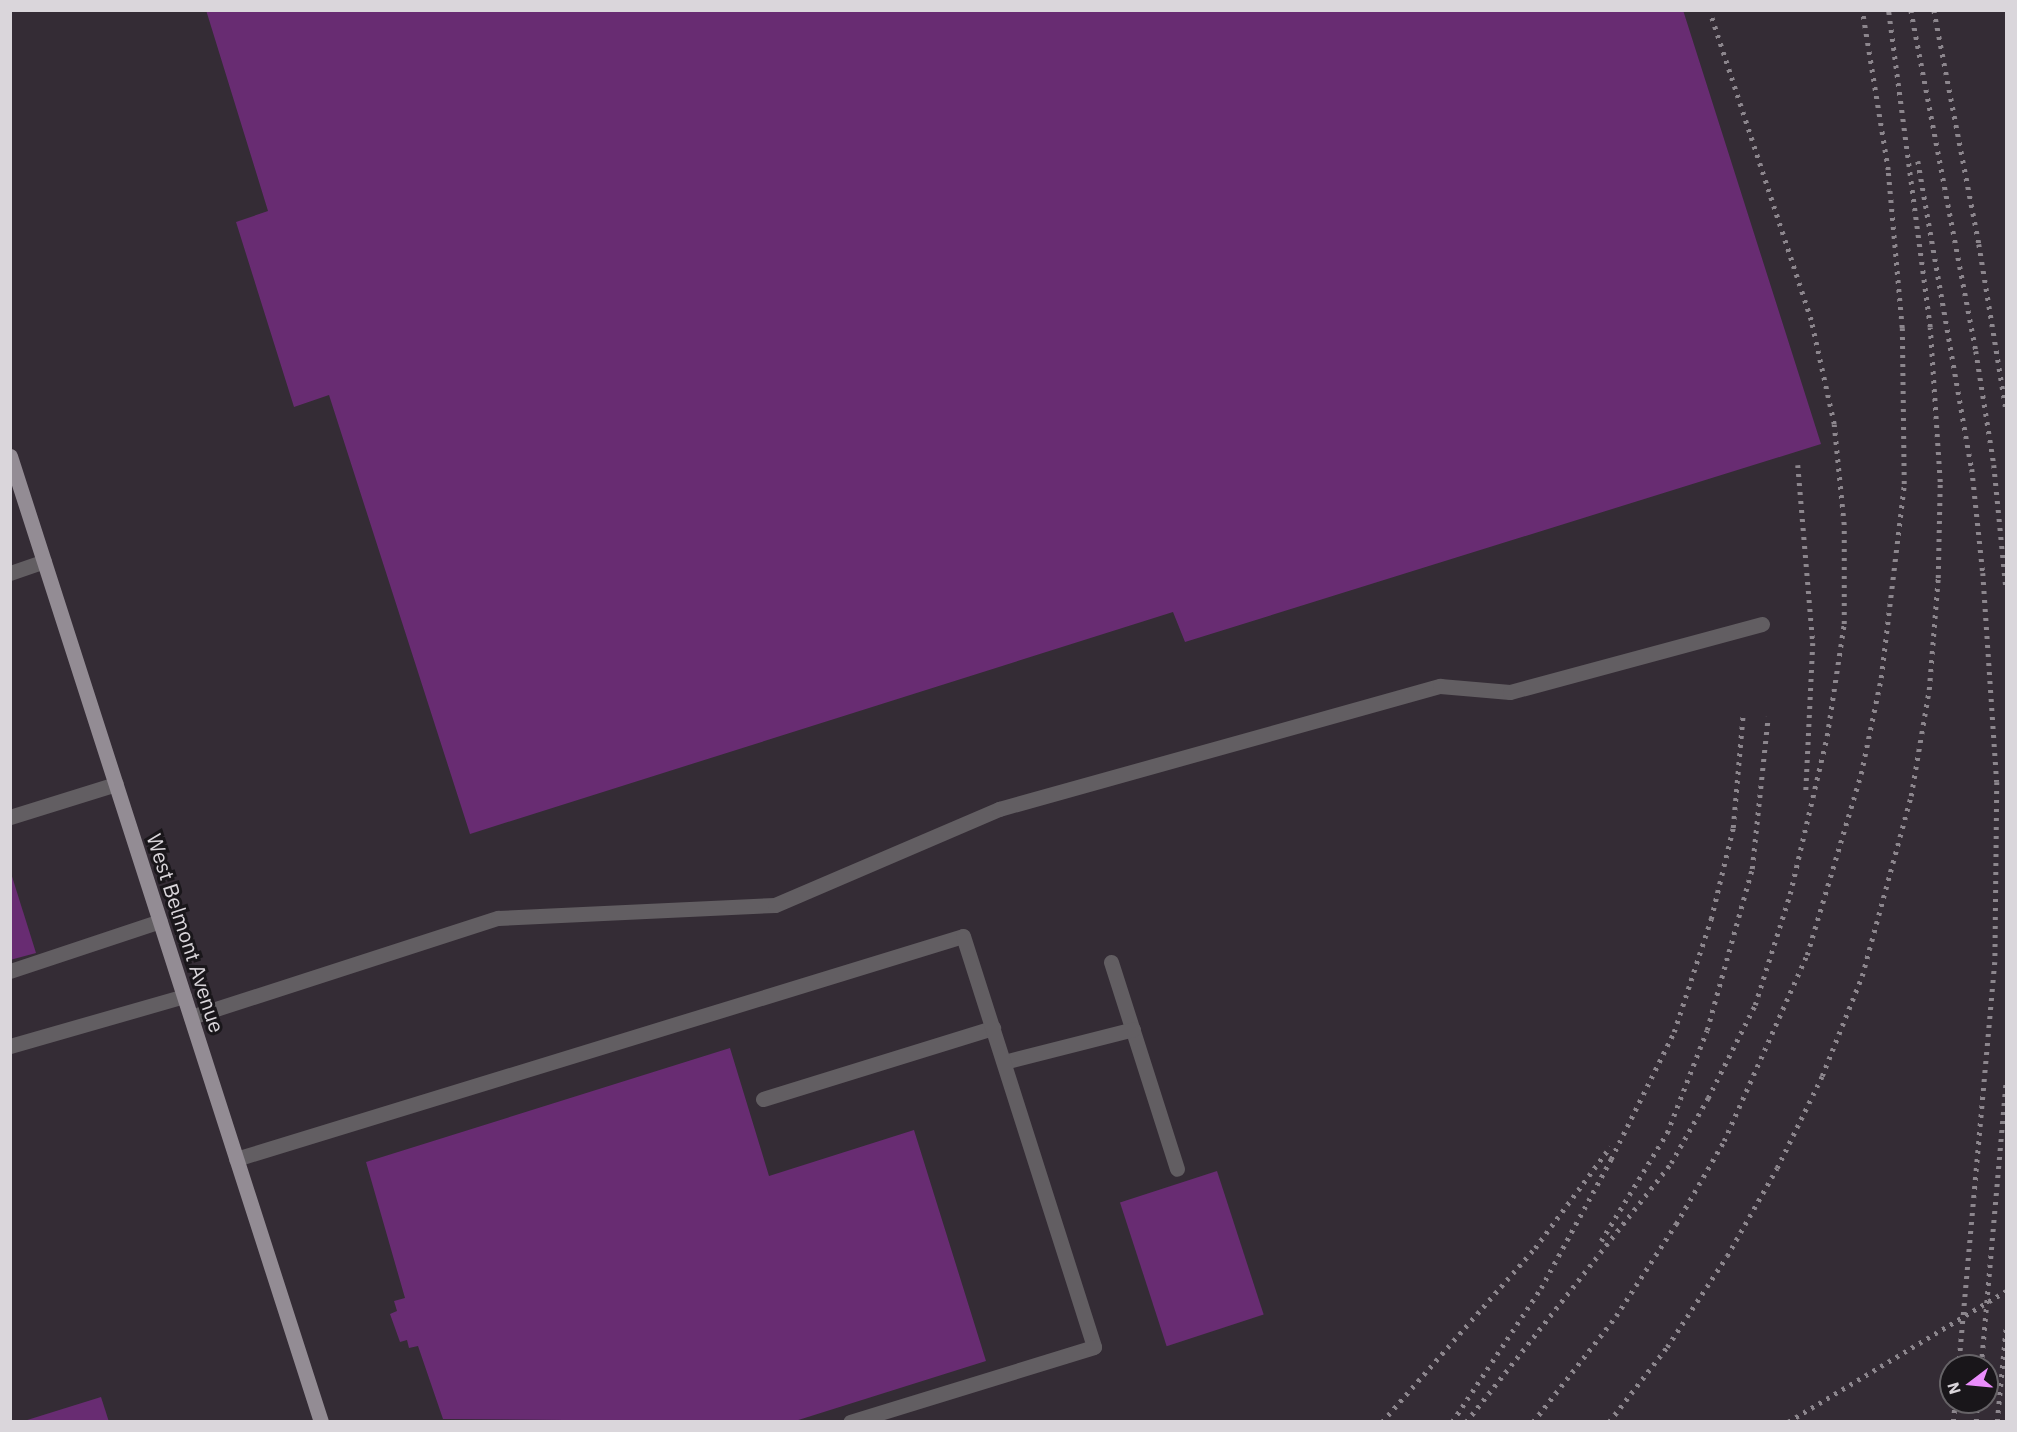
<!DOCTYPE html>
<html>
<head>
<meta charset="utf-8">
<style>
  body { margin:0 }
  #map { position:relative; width:2017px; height:1432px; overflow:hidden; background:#342c35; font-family:"IBM Plex Sans",sans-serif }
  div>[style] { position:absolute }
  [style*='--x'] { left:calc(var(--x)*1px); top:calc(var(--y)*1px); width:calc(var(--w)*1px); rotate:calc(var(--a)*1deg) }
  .building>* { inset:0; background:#682c72; transform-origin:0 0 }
  .minor>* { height:15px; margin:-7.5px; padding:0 7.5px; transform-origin:7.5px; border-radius:7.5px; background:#625e62 }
  .major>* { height:15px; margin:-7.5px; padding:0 7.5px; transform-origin:7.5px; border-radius:7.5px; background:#938c94 }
  .rail>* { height:4.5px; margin-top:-2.25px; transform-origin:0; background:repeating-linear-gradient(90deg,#8c868d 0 3px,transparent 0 9px) }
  span { translate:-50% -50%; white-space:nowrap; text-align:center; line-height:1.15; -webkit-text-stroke:6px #19161a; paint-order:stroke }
  .street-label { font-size:21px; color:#dad6db }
  .frame { position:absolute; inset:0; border:12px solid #dad6db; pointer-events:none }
  .north { position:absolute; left:1939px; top:1354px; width:60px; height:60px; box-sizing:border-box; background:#19161a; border:2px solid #666367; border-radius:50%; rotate:254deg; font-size:16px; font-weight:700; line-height:24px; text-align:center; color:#dad6db }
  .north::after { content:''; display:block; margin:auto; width:21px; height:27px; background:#eb8dfc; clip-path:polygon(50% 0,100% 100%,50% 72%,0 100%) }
</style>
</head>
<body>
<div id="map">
  <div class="building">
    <i style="clip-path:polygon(206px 10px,1683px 10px,1821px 444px,1185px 642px,1173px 612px,470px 834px,329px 395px,294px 407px,236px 222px,268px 211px)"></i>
    <i style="clip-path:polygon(10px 870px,36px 953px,10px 960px)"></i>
    <i style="clip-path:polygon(730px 1048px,769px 1176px,914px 1130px,986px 1361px,792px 1422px,443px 1419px,418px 1346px,409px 1348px,407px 1340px,400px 1342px,390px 1314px,397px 1311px,394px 1301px,405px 1298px,366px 1162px)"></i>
    <i style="left:1217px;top:1171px;width:151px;height:102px;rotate:72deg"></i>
    <i style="clip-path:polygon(101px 1397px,109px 1422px,24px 1422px,24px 1421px)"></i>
  </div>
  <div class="minor">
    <i style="--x:10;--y:573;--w:36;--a:-19"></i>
    <i style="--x:10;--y:817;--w:111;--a:-17.3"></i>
    <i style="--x:1111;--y:962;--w:217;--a:72.3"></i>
    <i style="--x:10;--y:971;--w:158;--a:-18.4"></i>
    <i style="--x:191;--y:1017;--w:323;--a:-17.9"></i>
    <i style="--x:498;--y:918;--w:277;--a:-2.7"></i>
    <i style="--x:775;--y:905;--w:244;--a:-23.2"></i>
    <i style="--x:999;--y:809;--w:458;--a:-15.6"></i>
    <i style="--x:1440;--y:686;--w:70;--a:4.9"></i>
    <i style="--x:1510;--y:692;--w:261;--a:-15.1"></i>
    <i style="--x:10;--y:1046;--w:181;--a:-16"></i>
    <i style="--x:1004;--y:1062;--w:133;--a:-14.3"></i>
    <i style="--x:763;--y:1099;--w:241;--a:-17.2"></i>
    <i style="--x:236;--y:1159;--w:760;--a:-17.05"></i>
    <i style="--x:963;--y:936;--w:431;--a:72.3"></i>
    <i style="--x:1094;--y:1347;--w:255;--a:162.9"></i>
  </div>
  <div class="major">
    <i style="--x:10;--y:456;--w:1015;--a:72.15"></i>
  </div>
  <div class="rail">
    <i style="--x:1911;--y:10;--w:347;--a:79.2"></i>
    <i style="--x:1976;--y:351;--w:115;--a:81"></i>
    <i style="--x:1994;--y:465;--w:124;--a:84.4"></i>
    <i style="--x:1934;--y:10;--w:238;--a:79.1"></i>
    <i style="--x:1979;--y:244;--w:167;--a:80.7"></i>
    <i style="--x:1918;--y:161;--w:313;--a:80.1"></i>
    <i style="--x:1972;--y:469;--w:105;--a:84"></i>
    <i style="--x:1983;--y:573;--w:209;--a:86.2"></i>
    <i style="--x:1997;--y:782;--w:180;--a:90.6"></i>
    <i style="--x:1995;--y:962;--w:406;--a:95.1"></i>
    <i style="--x:1798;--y:465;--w:179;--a:85.2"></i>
    <i style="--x:1813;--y:643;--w:150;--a:92.7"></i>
    <i style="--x:1601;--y:1241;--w:127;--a:-58.6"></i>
    <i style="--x:1667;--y:1133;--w:110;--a:-68.8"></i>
    <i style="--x:1707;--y:1030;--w:167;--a:-74.4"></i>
    <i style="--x:1752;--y:869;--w:153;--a:-84"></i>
    <i style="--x:1981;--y:1366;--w:284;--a:-85"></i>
    <i style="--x:1382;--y:1422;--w:232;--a:-48.7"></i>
    <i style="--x:1535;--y:1248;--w:126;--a:-53.4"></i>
    <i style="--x:1452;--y:1422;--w:161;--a:-56.4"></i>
    <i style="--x:1541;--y:1288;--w:147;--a:-61.5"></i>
    <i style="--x:1611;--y:1159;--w:142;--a:-63.6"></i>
    <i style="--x:1674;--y:1032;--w:119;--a:-71.9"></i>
    <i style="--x:1711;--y:919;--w:94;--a:-76.4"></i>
    <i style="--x:1733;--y:828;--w:114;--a:-85"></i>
    <i style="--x:1466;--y:1422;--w:330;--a:-51.6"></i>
    <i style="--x:1671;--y:1163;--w:75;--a:-60.4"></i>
    <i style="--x:1708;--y:1098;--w:104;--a:-63.2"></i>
    <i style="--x:1755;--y:1005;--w:116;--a:-72.5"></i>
    <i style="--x:1790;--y:894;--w:162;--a:-76.8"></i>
    <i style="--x:1827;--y:736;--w:113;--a:-81.4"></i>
    <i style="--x:1844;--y:624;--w:99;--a:-90"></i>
    <i style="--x:1844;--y:525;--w:101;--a:-95.7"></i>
    <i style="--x:1834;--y:424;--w:107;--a:-102.5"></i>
    <i style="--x:1811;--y:320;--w:323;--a:-108.2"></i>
    <i style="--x:1533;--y:1422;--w:135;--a:-51.9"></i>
    <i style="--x:1616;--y:1316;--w:110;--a:-56.9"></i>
    <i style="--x:1676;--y:1224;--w:96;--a:-60"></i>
    <i style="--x:1724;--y:1141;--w:204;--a:-66"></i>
    <i style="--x:1807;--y:955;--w:189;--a:-73.4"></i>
    <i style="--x:1861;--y:774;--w:98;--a:-78.2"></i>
    <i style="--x:1881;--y:678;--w:195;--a:-83.2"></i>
    <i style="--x:1904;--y:484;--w:156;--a:-90.7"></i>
    <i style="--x:1902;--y:328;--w:159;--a:-95.1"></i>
    <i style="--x:1888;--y:170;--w:162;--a:-99.2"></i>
    <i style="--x:1609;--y:1422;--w:95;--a:-52.3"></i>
    <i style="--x:1667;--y:1347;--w:109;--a:-56.6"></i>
    <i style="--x:1727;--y:1256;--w:101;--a:-60.4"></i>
    <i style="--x:1777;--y:1168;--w:102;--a:-63.9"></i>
    <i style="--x:1822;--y:1076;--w:108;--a:-68.2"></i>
    <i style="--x:1862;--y:976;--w:187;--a:-74.8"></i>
    <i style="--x:1911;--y:796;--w:108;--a:-80.4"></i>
    <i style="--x:1929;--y:690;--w:112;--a:-85.4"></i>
    <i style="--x:1938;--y:578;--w:96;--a:-88.8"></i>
    <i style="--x:1940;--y:482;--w:155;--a:-93.7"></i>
    <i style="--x:1930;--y:327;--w:320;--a:-97.5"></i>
    <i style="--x:1788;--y:1422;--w:254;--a:-31"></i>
    <i style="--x:1953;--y:1422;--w:20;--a:-84"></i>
    <i style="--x:1976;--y:1422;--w:20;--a:-87"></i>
    <i style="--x:1997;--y:1422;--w:95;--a:-84.6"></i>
  </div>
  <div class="street-label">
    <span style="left:186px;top:933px;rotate:72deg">West Belmont Avenue</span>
  </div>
  <div class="frame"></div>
  <div class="north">N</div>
</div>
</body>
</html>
